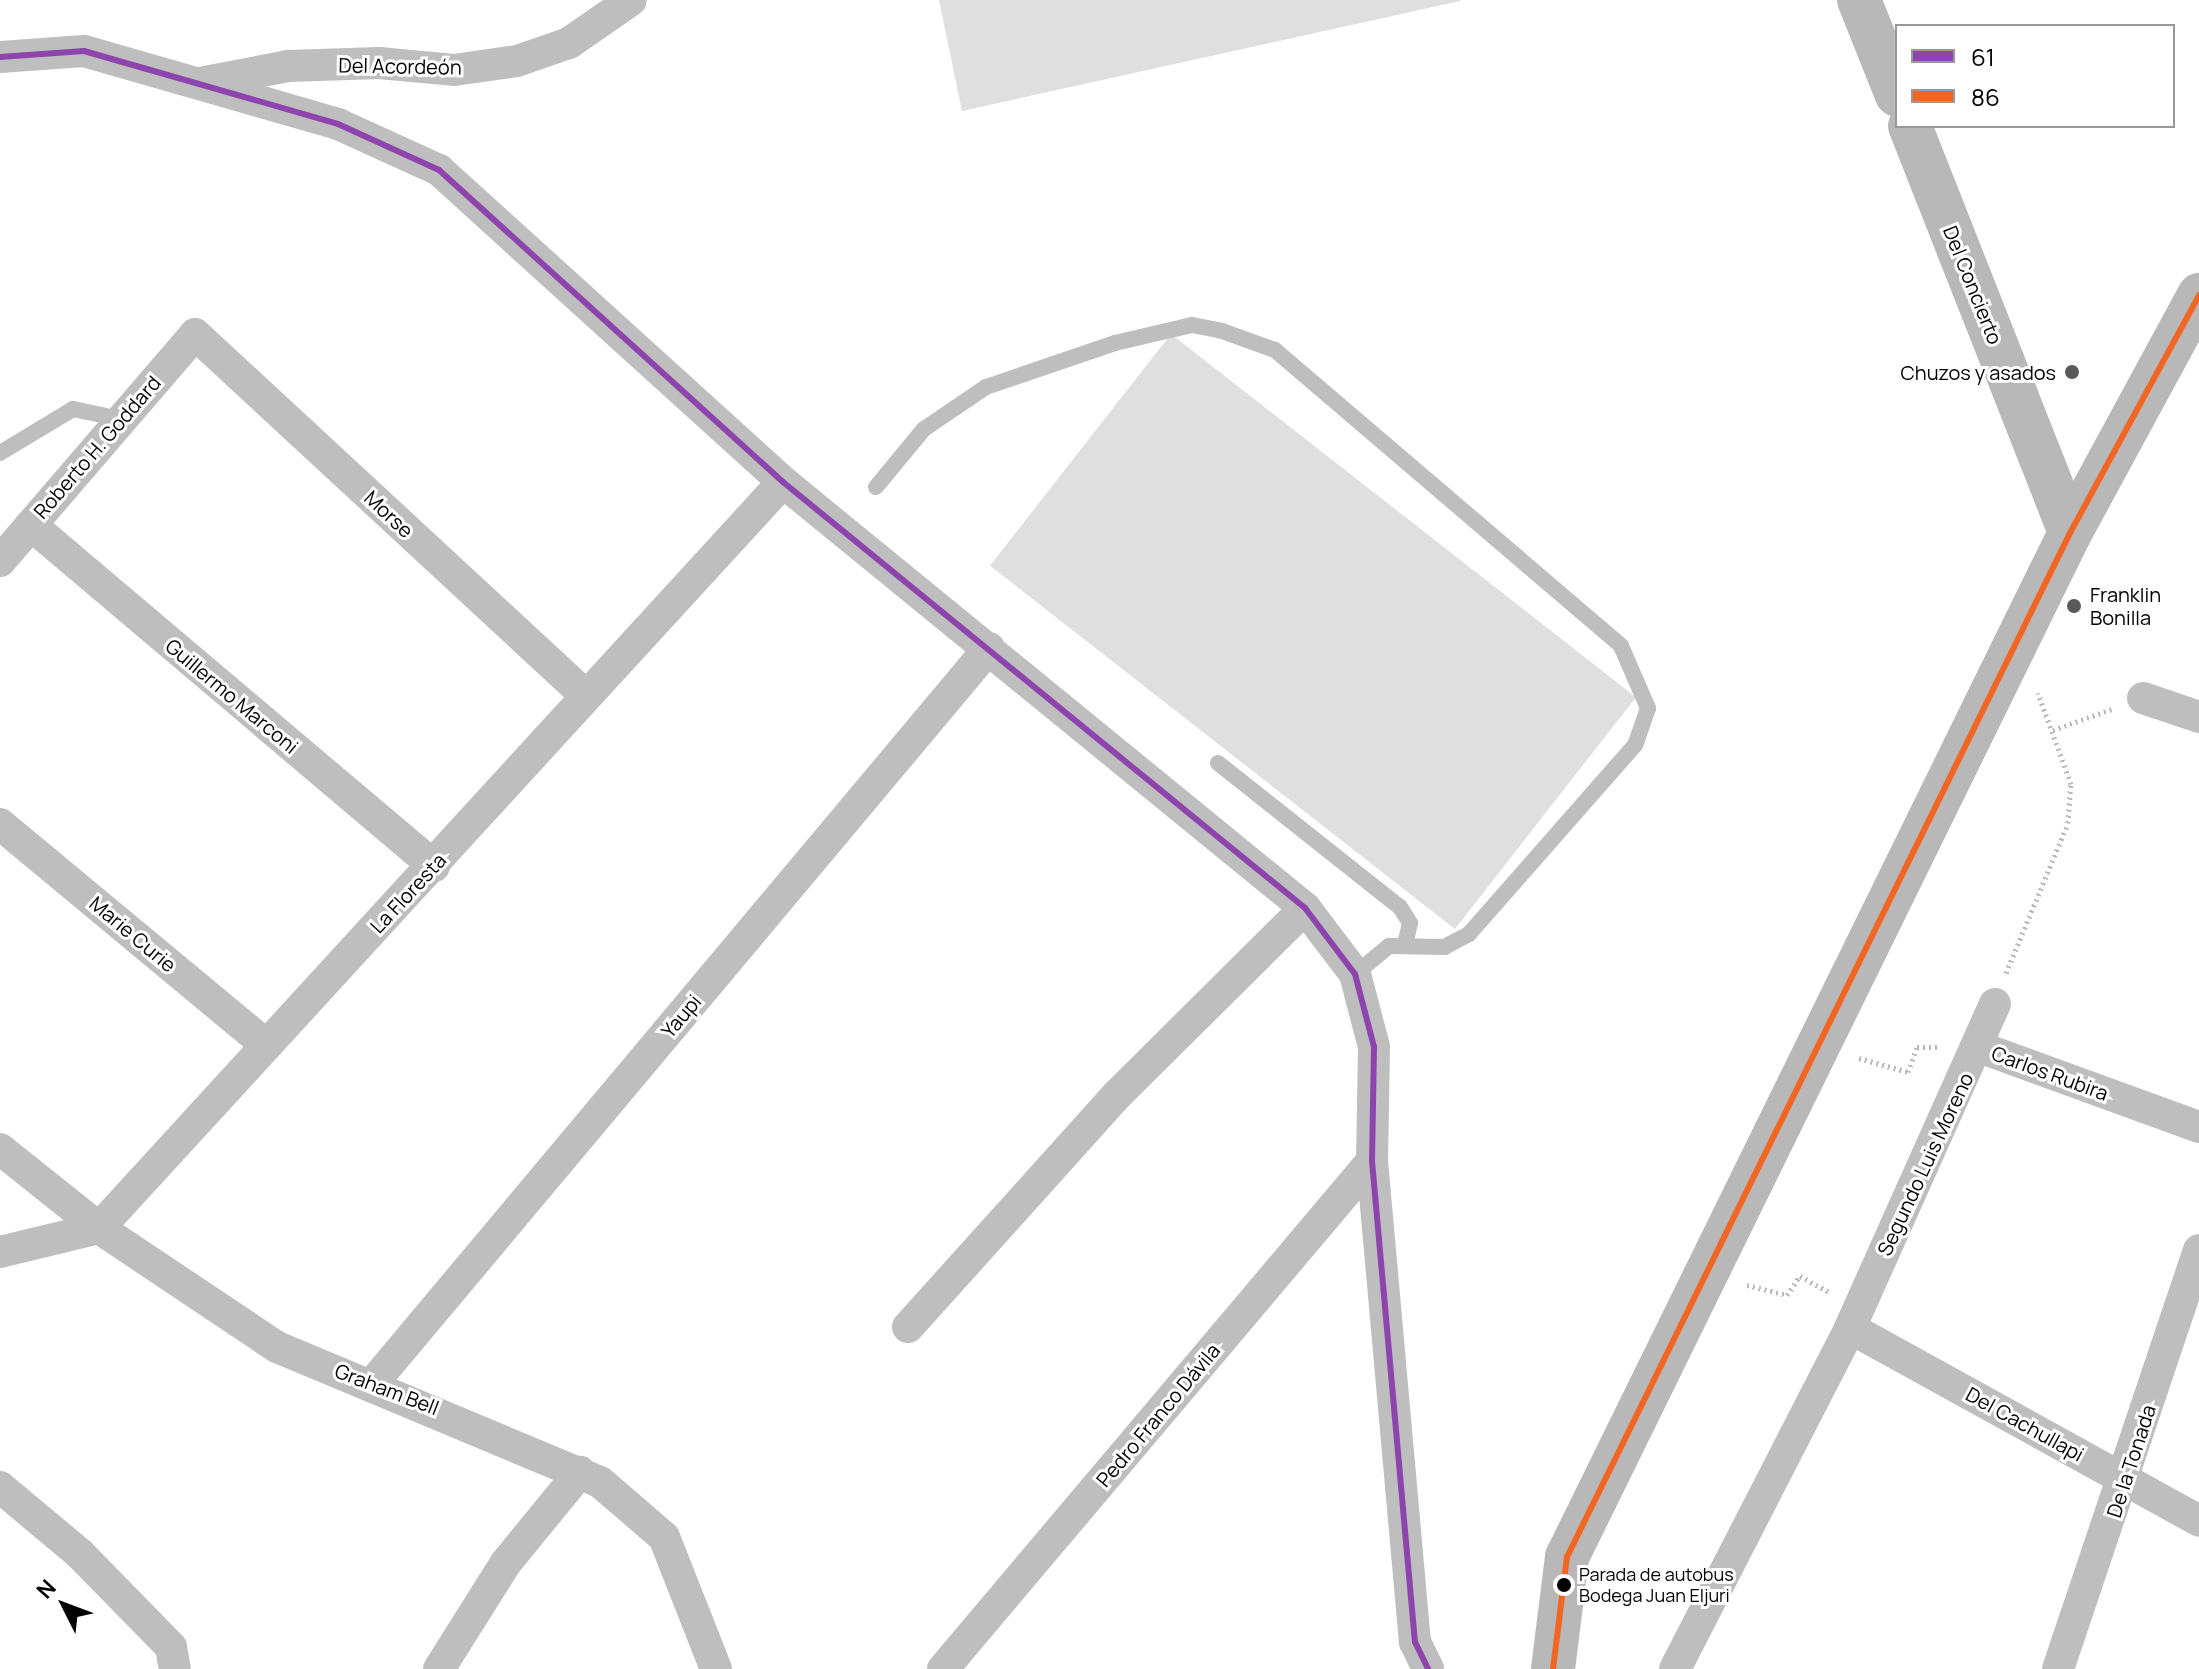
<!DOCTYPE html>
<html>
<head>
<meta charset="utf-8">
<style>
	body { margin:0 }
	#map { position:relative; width:2199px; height:1669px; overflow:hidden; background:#fff; font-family:Manrope,sans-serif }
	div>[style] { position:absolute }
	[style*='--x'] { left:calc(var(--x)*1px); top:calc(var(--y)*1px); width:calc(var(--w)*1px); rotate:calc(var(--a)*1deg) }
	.building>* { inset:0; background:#dfdfdf; transform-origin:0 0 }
	.path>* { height:5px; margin-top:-2.5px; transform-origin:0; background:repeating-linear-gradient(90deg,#b9b9b9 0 2px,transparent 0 6px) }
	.lane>* { height:16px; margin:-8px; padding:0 8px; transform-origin:8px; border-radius:8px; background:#bebebe }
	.street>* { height:32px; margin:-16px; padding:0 16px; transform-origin:16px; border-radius:16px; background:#bebebe }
	.secondary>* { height:44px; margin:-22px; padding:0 22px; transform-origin:22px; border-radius:22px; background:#b8b8b8 }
	.bus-1>* { height:6px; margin:-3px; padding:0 3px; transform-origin:3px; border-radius:3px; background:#8e44ad }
	.bus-2>* { height:6px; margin:-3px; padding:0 3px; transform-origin:3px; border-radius:3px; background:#f26522 }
	.dots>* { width:22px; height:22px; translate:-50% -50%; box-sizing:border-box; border:4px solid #fff; border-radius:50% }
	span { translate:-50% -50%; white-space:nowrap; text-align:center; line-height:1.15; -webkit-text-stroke:6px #fff; paint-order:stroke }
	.bus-label { font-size:18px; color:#000 }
	.left { translate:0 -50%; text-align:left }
	.street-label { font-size:20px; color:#000 }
	.poi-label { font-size:20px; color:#000 }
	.right { translate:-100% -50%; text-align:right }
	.legend { position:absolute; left:1895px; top:24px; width:280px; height:104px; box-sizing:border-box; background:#fff; border:2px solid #999; margin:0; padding:10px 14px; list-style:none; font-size:24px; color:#000 }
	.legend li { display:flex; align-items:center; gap:16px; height:40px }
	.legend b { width:40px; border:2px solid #999 }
	.north { position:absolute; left:24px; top:1565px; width:80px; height:80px; -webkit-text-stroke:6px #fff; paint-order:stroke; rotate:312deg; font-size:22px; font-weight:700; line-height:32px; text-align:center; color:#000 }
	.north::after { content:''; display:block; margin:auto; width:28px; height:36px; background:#000; clip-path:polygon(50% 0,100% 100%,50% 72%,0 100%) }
</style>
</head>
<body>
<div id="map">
	<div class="building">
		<div style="clip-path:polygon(939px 0,1460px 0,1460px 1px,962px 111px)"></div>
		<div style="left:1171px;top:334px;width:590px;height:294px;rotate:38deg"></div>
	</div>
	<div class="path">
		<div style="--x:2053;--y:730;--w:63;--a:-19.6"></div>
		<div style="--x:2006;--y:973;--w:162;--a:-67.5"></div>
		<div style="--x:2068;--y:823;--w:39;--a:-86"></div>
		<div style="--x:2071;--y:784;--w:97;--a:-109.9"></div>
		<div style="--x:1859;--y:1058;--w:51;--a:15.9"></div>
		<div style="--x:1908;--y:1072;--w:27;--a:-70"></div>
		<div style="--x:1917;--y:1047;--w:21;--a:0"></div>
		<div style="--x:1747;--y:1285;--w:41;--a:14"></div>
		<div style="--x:1787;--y:1295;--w:23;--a:-56"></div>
		<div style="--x:1800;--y:1276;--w:33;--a:29"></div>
	</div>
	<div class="lane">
		<div style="--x:0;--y:453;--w:85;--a:-31.1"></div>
		<div style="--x:73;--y:409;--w:49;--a:11.8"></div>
		<div style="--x:876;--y:487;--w:75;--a:-50.4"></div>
		<div style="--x:924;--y:429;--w:75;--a:-34.1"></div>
		<div style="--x:986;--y:387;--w:136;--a:-18.8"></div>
		<div style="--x:1115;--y:343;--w:79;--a:-13.2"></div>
		<div style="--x:1192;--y:325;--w:31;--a:11"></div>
		<div style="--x:1222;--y:331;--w:56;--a:19.7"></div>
		<div style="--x:1275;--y:350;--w:455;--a:40.5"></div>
		<div style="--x:1621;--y:646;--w:68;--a:66.5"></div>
		<div style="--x:1648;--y:708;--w:39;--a:109"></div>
		<div style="--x:1635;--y:745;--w:252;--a:131.3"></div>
		<div style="--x:1469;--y:934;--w:27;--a:152"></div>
		<div style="--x:1445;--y:947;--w:56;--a:-179"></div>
		<div style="--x:1389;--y:946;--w:44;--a:140.5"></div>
		<div style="--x:1218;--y:763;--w:232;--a:38.4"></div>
		<div style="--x:1400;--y:907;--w:19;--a:58"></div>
		<div style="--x:1410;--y:923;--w:18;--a:103"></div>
	</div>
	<div class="street">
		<div style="--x:0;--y:57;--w:84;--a:-4.1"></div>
		<div style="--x:84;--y:51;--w:264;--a:16"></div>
		<div style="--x:338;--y:124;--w:111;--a:24.5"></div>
		<div style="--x:439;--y:170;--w:464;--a:42.2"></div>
		<div style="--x:783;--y:482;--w:674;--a:39.22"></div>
		<div style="--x:1305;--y:908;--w:83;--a:52.9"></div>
		<div style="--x:1355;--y:974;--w:75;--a:75.4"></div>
		<div style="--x:1374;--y:1047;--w:114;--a:91"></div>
		<div style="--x:1372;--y:1161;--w:483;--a:84.9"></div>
		<div style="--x:1415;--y:1642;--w:30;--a:64"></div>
		<div style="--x:205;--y:82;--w:85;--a:-10.9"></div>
		<div style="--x:288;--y:66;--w:91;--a:-1.9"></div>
		<div style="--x:379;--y:63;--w:75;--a:5.3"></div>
		<div style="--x:454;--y:70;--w:64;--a:-8.1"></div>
		<div style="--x:517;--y:61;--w:55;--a:-19.1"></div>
		<div style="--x:569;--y:43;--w:75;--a:-34.7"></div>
		<div style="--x:31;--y:525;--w:528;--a:40.24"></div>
		<div style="--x:0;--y:561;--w:299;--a:-49.3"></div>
		<div style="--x:195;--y:334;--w:530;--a:42.78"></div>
		<div style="--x:2143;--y:698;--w:59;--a:18.7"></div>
		<div style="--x:0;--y:824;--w:346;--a:39.7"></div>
		<div style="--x:1979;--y:1047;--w:234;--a:20"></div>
		<div style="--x:0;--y:1149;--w:127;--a:38.6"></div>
		<div style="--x:99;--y:1228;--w:214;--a:33.8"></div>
		<div style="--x:277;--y:1347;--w:350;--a:22.7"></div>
		<div style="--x:600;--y:1482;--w:84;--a:40.7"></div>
		<div style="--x:664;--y:1537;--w:142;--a:68.5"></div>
		<div style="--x:0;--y:1252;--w:102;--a:-13.6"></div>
		<div style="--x:99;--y:1228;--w:1012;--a:-47.48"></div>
		<div style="--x:908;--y:1327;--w:312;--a:-48"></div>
		<div style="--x:1117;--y:1095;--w:265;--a:-44.8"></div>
		<div style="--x:1850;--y:1328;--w:399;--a:28.9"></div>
		<div style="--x:373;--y:1383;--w:959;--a:-50.03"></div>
		<div style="--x:0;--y:1487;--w:104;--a:39.9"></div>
		<div style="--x:80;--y:1554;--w:130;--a:45.6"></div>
		<div style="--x:171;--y:1647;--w:22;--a:80"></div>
		<div style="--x:439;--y:1669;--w:124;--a:-57.8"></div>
		<div style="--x:505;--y:1564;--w:119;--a:-50.8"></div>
		<div style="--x:943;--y:1669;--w:665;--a:-49.82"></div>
		<div style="--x:1675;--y:1669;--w:383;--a:-62.8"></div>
		<div style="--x:1850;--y:1328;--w:355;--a:-65.9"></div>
		<div style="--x:2058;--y:1669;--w:442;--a:-71.4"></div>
	</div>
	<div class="secondary">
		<div style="--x:1859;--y:0;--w:102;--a:68.2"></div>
		<div style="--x:1910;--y:126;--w:437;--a:68.5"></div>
		<div style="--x:1553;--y:1669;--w:113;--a:-82.9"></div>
		<div style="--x:1567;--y:1557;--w:1141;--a:-63.84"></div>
		<div style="--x:2070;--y:533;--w:271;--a:-61.5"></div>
	</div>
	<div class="bus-1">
		<div style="--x:0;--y:57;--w:84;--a:-4.1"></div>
		<div style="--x:84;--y:51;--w:264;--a:16"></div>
		<div style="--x:338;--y:124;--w:111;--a:24.5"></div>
		<div style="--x:439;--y:170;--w:464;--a:42.2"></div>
		<div style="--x:783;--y:482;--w:674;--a:39.22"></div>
		<div style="--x:1305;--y:908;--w:83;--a:52.9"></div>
		<div style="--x:1355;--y:974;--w:75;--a:75.4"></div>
		<div style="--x:1374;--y:1047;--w:114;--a:91"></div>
		<div style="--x:1372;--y:1161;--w:483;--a:84.9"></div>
		<div style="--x:1415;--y:1642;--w:30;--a:64"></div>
	</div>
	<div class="bus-2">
		<div style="--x:1553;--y:1669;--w:113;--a:-82.9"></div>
		<div style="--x:1567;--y:1557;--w:1141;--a:-63.84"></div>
		<div style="--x:2070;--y:533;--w:271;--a:-61.5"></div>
	</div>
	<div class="dots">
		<div style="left:2072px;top:372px;background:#595959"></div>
		<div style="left:2074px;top:606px;background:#595959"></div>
		<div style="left:1564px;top:1585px;background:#000"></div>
	</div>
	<div class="bus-label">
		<span class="left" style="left:1579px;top:1585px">Parada de autobus<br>Bodega Juan Eljuri</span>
	</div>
	<div class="street-label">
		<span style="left:400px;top:66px;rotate:1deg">Del Acordeón</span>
		<span style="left:1973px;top:285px;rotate:68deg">Del Concierto</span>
		<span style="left:97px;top:447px;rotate:-49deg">Roberto H. Goddard</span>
		<span style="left:389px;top:514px;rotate:43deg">Morse</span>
		<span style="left:232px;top:696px;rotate:40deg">Guillermo Marconi</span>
		<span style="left:408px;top:893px;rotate:-47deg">La Floresta</span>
		<span style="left:133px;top:934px;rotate:40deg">Marie Curie</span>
		<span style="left:681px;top:1016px;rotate:-50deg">Yaupi</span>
		<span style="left:2050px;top:1073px;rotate:20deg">Carlos Rubira</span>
		<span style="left:1925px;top:1164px;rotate:-65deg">Segundo Luis Moreno</span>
		<span style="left:387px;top:1389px;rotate:21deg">Graham Bell</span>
		<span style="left:1158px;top:1415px;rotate:-50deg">Pedro Franco Dávila</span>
		<span style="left:2025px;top:1424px;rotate:29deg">Del Cachullapi</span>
		<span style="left:2131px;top:1461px;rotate:-72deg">De la Tonada</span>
	</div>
	<div class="poi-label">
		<span class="right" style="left:2056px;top:372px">Chuzos y asados</span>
		<span class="left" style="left:2090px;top:606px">Franklin<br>Bonilla</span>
	</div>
	<ul class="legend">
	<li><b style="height:10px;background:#8e44ad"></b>61</li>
	<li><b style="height:10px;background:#f26522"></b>86</li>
	</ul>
	<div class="north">N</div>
</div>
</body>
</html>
